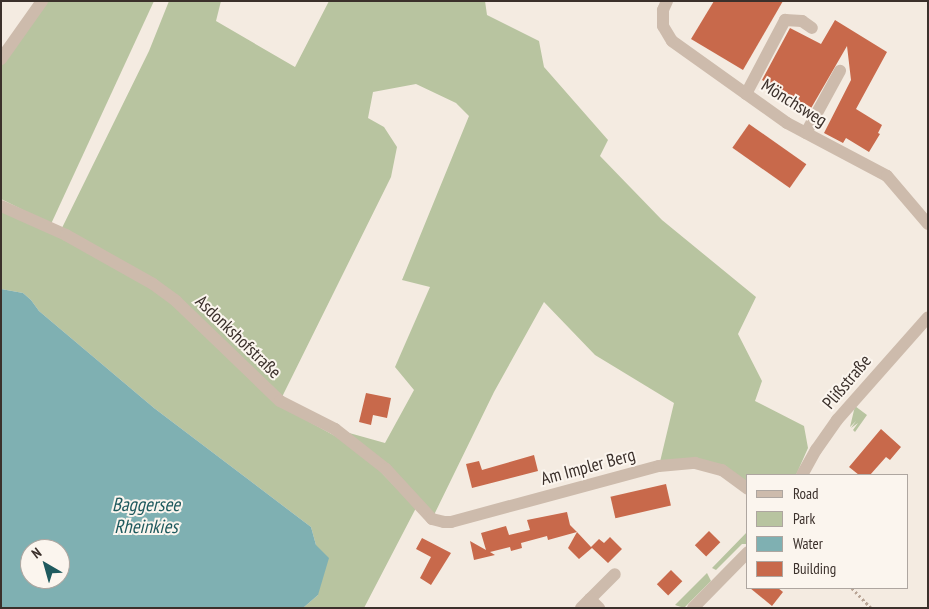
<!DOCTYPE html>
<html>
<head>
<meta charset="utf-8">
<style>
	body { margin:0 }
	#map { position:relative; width:929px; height:609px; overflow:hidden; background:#f4ebe1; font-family:"PT Sans Narrow",sans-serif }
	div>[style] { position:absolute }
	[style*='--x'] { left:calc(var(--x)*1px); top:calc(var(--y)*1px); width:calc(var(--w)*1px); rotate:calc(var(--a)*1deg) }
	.green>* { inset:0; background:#b8c4a0 }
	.water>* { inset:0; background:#7fb0b2 }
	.building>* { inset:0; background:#c8694b; transform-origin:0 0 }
	.path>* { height:2.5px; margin-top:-1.25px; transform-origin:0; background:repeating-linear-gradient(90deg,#b9a596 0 2.5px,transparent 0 5px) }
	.minor>* { height:12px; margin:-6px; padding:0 6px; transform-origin:6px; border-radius:6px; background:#cdbbac }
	span { translate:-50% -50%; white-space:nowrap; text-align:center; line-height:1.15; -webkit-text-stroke:4px #fbf5ee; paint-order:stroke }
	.street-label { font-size:18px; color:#3b302b }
	.water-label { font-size:19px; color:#1f5a5e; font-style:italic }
	.frame { position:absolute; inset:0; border:2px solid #3b302b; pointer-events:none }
	.legend { position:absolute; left:746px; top:474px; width:162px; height:115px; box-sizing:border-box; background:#fbf5ee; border:1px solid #aea6a0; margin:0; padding:6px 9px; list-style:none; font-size:15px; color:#3b302b }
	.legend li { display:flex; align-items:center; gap:10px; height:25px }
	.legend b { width:25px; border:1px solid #aea6a0 }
	.north { position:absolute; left:20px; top:539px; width:50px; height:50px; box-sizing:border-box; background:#fbf5ee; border:1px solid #aea6a0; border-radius:50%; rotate:322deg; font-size:14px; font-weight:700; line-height:20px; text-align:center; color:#3b302b }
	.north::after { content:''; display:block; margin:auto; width:18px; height:22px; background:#1f5a5e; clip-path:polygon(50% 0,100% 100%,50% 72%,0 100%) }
</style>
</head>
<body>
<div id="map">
	<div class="green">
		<div style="clip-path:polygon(45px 1px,154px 1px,51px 224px,1px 199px,1px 60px)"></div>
		<div style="clip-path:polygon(169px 1px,221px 1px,216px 21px,295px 67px,329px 1px,485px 1px,487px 15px,539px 41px,544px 67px,608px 140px,600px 156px,662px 220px,756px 297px,738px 334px,762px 381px,755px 401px,804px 426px,808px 448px,796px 475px,748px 475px,748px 489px,722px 470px,659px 466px,674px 403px,595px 355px,544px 302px,494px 392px,432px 519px,335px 429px,385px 443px,414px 390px,395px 367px,430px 287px,402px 280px,469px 116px,456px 103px,416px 84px,373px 92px,368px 118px,384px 127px,397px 147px,391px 177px,280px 401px,275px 403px,346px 442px,367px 458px,416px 508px,364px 608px,303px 608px,318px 595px,316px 545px,311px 527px,154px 408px,39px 311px,31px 300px,23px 293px,1px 289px,1px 209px,58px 236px,149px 51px)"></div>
		<div style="clip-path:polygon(855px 406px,867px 415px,855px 432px,853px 430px,858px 423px,851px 428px,856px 421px,850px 427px)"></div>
		<div style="clip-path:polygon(748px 531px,748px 544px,742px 544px,716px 570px,712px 568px)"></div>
		<div style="clip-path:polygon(707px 573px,711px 581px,684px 608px,675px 605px)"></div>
	</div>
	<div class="water">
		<div style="clip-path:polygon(evenodd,1px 289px,23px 293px,31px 300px,39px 311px,154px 408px,311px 527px,316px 545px,329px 558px,318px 595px,303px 608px,1px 608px,1px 289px,30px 549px,60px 549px,60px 579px,30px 579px,30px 549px)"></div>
	</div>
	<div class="building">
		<div style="clip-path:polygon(714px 1px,783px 1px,743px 70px,691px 39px)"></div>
		<div style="clip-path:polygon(835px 20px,887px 52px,856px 109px,882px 125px,878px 133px,880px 134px,869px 152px,846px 138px,843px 143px,824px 133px,851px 80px,847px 46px,810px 110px,793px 101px,794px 97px,762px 80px,790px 28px,821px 44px)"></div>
		<div style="left:749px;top:124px;width:70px;height:29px;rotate:35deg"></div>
		<div style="clip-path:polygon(366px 393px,391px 398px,387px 418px,373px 415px,371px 425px,359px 422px)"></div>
		<div style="clip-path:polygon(881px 429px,901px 447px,890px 460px,886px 457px,870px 475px,859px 475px,849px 467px)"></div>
		<div style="clip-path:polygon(534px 455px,538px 471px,472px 488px,466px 464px,479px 461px,482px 470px)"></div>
		<div style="left:666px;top:484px;width:22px;height:57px;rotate:77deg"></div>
		<div style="clip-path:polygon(567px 512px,570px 525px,577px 532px,548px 540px,547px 536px,521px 543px,522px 548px,511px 551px,510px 547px,490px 552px,495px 555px,474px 560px,470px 541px,486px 550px,481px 533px,506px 526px,509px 535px,530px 530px,527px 520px)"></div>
		<div style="left:709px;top:531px;width:16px;height:20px;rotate:45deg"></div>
		<div style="clip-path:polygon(577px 532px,591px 547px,599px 539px,604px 543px,610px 537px,622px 549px,608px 563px,592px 548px,579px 559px,568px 548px)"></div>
		<div style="clip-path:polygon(422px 538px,451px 553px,431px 585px,420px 578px,431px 557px,416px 549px)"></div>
		<div style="left:671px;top:570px;width:16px;height:20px;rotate:45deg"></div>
		<div style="clip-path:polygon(750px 588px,778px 588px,783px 592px,772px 606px)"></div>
	</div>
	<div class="path">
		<div style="--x:852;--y:588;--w:28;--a:46"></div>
	</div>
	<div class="minor">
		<div style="--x:667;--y:1;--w:10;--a:114"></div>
		<div style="--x:663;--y:10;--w:16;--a:90"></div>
		<div style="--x:663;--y:26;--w:17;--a:59"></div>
		<div style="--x:672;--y:41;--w:141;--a:35.5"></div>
		<div style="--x:787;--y:123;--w:113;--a:27.9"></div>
		<div style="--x:887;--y:176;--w:63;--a:49.5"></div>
		<div style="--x:1;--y:59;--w:71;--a:-54.7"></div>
		<div style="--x:746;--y:94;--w:84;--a:-62.2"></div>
		<div style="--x:785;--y:20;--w:17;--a:3"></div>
		<div style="--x:802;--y:21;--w:12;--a:35"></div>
		<div style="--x:806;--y:133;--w:71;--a:-61.3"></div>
		<div style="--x:1;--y:206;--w:71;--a:24"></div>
		<div style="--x:66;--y:235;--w:100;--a:29.4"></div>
		<div style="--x:153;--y:284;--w:29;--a:36"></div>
		<div style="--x:176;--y:301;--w:144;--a:43.9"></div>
		<div style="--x:280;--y:401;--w:62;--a:27"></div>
		<div style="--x:335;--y:429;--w:65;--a:38.1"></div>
		<div style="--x:386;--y:469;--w:68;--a:47.4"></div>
		<div style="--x:432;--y:519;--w:12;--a:14"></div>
		<div style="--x:444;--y:522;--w:7;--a:0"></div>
		<div style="--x:451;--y:522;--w:215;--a:-15.1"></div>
		<div style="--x:659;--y:466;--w:36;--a:-5"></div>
		<div style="--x:695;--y:463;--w:28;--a:15"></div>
		<div style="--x:722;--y:470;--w:32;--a:36"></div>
		<div style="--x:802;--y:475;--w:29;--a:-61"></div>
		<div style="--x:816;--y:450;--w:37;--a:-55"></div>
		<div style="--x:837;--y:420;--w:137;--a:-48.5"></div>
		<div style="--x:590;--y:599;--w:35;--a:-45"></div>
		<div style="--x:581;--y:608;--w:13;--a:-45"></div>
		<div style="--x:590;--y:599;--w:13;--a:45"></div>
		<div style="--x:693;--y:608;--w:78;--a:-45.5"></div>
	</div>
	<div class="street-label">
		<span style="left:794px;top:103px;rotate:32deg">Mönchsweg</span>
		<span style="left:238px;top:337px;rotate:44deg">Asdonkshofstraße</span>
		<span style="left:847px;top:382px;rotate:-50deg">Plißstraße</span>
		<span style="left:588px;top:467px;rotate:-15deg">Am Impler Berg</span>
	</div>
	<div class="water-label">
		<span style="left:146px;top:516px">Baggersee<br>Rheinkies</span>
	</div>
	<div class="frame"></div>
	<ul class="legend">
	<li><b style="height:6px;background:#cdbbac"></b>Road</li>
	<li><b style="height:14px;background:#b8c4a0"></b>Park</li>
	<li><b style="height:14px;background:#7fb0b2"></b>Water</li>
	<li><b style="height:14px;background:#c8694b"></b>Building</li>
	</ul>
	<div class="north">N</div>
</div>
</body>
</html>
